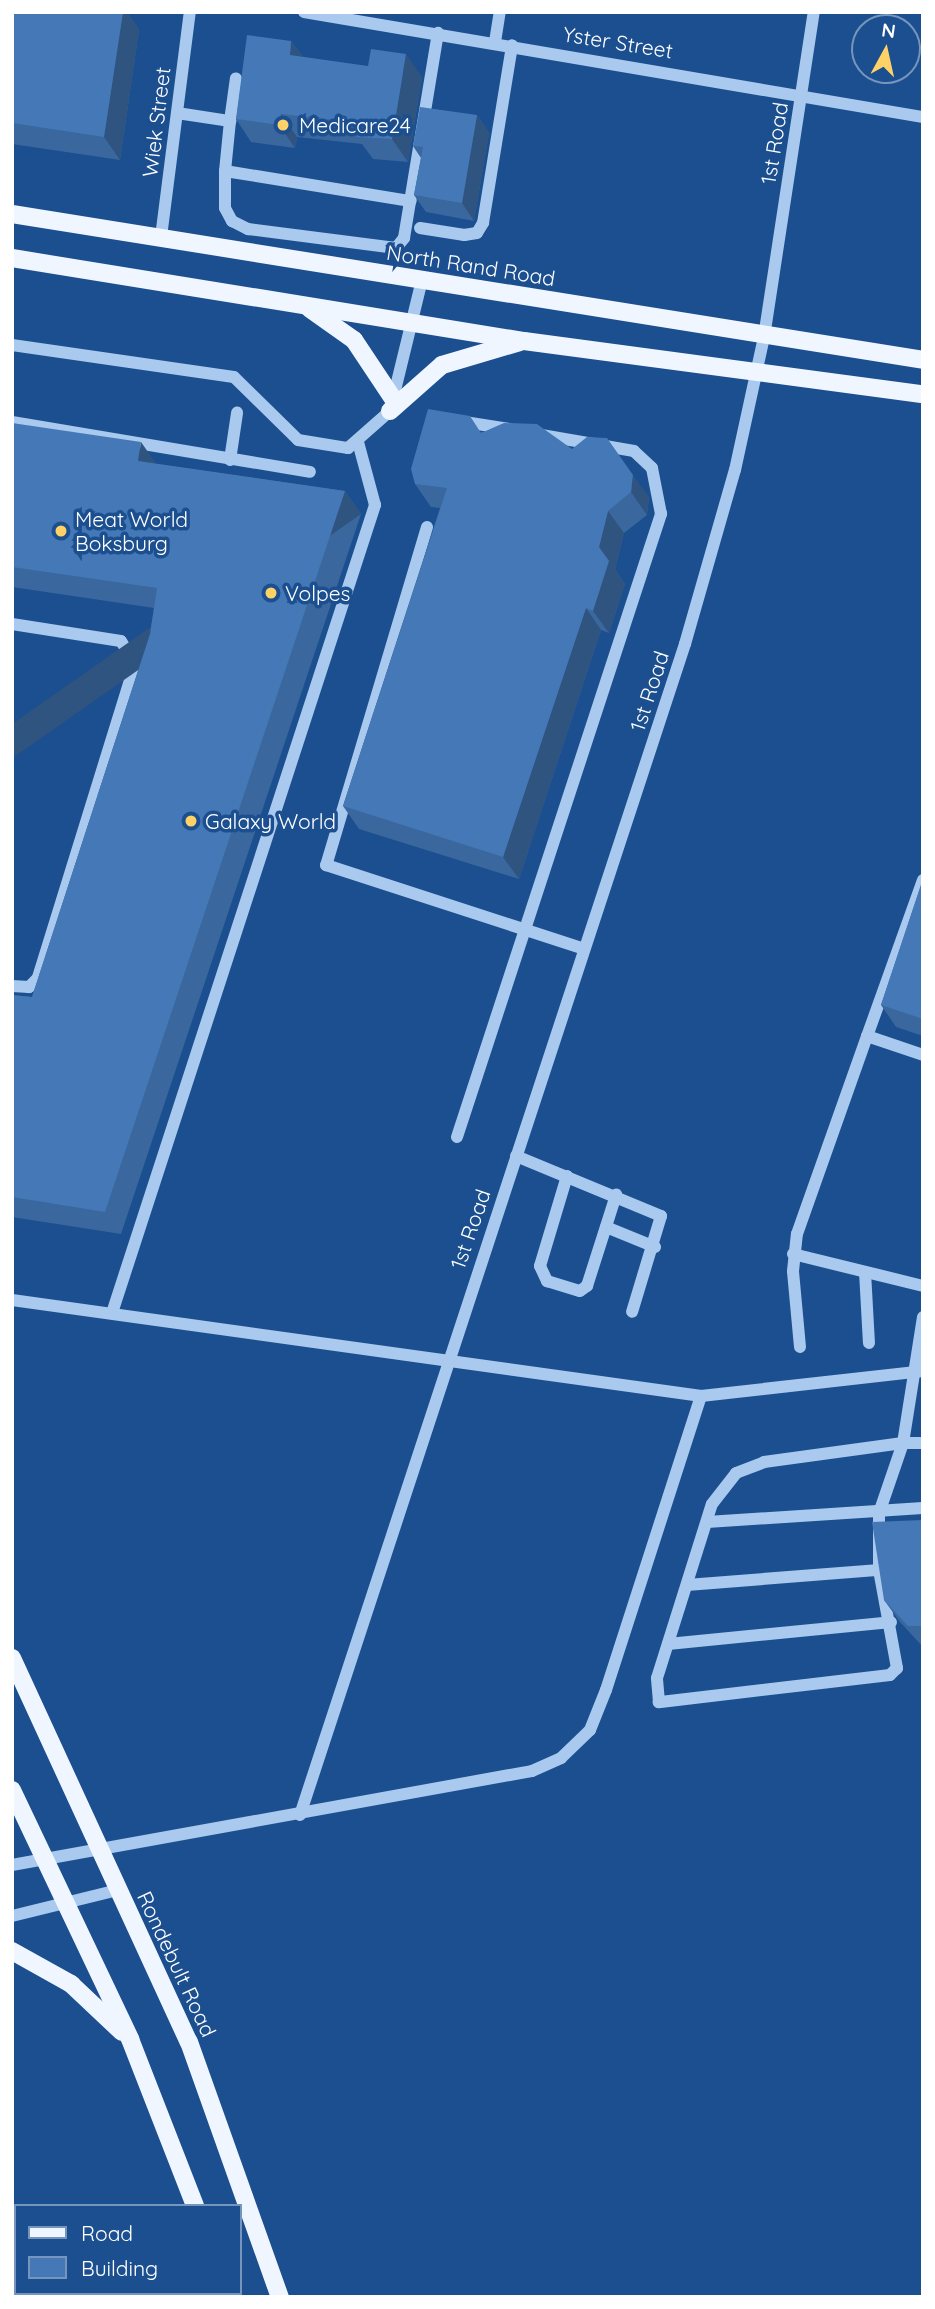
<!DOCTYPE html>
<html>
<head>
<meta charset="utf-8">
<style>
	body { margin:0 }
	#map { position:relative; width:935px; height:2309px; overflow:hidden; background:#1b4f8f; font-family:Quicksand,sans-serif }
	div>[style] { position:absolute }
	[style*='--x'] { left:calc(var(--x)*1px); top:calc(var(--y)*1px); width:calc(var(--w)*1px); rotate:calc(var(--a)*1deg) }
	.minor>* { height:12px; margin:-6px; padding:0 6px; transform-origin:6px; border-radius:6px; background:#a9c9ee }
	.major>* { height:18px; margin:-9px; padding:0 9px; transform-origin:9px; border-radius:9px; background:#f0f6ff }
	.wall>* { inset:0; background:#3a679d }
	.shaded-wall>* { inset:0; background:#305480; transform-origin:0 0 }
	.building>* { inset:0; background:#4478b7 }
	.dots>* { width:19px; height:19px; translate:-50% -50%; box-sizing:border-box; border:4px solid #1b4f8f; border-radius:50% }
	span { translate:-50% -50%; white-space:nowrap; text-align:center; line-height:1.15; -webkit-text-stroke:7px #1b4f8f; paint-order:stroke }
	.street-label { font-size:21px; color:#fff }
	.poi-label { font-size:21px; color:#fff }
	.left { translate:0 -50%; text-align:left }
	.frame { position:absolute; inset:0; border:14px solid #fff; pointer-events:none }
	.legend { position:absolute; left:14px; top:2204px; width:228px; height:91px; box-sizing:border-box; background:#1b4f8f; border:2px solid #7695bc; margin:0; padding:9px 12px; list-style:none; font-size:21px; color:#fff }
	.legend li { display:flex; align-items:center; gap:14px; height:35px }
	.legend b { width:35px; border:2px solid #7695bc }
	.north { position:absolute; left:851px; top:14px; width:70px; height:70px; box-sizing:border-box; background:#1b4f8f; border:2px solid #7695bc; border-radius:50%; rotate:8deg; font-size:19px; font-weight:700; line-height:28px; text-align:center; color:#fff }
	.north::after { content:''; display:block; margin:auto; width:24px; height:32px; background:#ffd166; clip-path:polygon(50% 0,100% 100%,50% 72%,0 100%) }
</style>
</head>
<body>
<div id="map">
	<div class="minor">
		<div style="--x:304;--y:12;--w:628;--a:9.63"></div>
		<div style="--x:495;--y:42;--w:30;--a:-81"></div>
		<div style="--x:177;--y:113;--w:54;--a:8.6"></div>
		<div style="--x:230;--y:121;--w:43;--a:-82.1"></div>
		<div style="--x:230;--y:121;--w:50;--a:95.7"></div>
		<div style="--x:225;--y:171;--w:188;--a:9.2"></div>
		<div style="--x:225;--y:171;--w:37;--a:90"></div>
		<div style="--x:225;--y:208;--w:15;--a:62"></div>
		<div style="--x:232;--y:221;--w:18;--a:27"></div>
		<div style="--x:248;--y:229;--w:149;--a:7.3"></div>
		<div style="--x:396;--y:248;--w:13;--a:-51"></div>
		<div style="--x:404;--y:238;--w:208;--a:-80.6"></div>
		<div style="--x:420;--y:228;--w:45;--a:9"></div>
		<div style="--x:464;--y:235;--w:13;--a:-9"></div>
		<div style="--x:477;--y:233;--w:12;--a:-59"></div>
		<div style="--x:483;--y:223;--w:180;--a:-80.7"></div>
		<div style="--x:161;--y:237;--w:227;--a:-82.7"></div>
		<div style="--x:12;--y:345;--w:224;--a:8.2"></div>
		<div style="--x:234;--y:377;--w:90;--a:44.5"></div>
		<div style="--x:298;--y:440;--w:51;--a:9.1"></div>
		<div style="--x:348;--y:448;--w:56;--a:-41.4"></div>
		<div style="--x:390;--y:411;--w:135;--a:-76.3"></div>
		<div style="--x:458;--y:421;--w:52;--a:8.9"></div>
		<div style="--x:12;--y:422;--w:302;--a:9.5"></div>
		<div style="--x:230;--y:460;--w:48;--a:-81.5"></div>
		<div style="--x:427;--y:527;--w:353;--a:106.6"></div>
		<div style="--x:326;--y:865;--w:271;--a:18"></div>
		<div style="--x:12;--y:624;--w:110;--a:8.9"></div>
		<div style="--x:121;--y:641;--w:27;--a:59"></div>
		<div style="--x:135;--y:664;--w:329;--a:107.2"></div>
		<div style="--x:38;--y:978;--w:13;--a:135"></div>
		<div style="--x:29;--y:987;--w:17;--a:-177"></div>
		<div style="--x:923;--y:880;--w:166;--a:109.7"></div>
		<div style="--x:867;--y:1036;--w:59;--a:18.7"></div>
		<div style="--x:457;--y:1137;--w:656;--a:-71.87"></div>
		<div style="--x:661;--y:514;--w:47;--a:-101.1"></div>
		<div style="--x:652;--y:468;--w:25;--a:-137"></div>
		<div style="--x:634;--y:451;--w:94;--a:-170.2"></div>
		<div style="--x:516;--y:1156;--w:157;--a:22.5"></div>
		<div style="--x:661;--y:1216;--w:100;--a:106.8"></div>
		<div style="--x:567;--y:1176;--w:94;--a:106.7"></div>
		<div style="--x:540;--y:1266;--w:17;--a:65"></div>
		<div style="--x:547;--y:1281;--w:34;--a:17"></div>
		<div style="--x:580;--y:1291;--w:9;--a:-36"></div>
		<div style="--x:587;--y:1286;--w:96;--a:-72.3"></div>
		<div style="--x:606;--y:1227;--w:53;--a:22.2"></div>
		<div style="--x:793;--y:1254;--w:134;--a:13.8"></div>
		<div style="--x:865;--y:1272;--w:71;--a:86.8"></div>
		<div style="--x:12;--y:1300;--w:696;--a:7.93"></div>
		<div style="--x:701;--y:1396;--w:223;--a:-6.4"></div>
		<div style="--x:112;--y:1313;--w:850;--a:-71.97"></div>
		<div style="--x:375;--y:505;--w:65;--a:-105.1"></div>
		<div style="--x:923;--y:1317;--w:128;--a:99"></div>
		<div style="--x:903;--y:1443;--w:20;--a:0"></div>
		<div style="--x:800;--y:1347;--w:76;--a:-95.3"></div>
		<div style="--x:793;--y:1271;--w:37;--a:-84"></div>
		<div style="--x:797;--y:1234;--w:210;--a:-70.5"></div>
		<div style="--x:903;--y:1443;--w:74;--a:108.9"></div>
		<div style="--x:879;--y:1513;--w:57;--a:90"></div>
		<div style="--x:879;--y:1570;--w:100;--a:79.6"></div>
		<div style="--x:897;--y:1668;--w:10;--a:135"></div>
		<div style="--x:890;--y:1675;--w:233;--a:173.3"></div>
		<div style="--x:659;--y:1702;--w:24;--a:-95"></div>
		<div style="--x:657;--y:1678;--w:182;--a:-72.5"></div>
		<div style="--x:712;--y:1504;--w:39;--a:-52"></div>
		<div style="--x:736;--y:1473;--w:30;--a:-21"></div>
		<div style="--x:764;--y:1462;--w:140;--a:-7.8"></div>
		<div style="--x:707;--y:1522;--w:216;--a:-3.7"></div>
		<div style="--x:687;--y:1585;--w:193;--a:-4.5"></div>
		<div style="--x:668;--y:1644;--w:224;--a:-5.6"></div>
		<div style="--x:300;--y:1815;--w:1233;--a:-71.8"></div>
		<div style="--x:685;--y:644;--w:181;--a:-74"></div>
		<div style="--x:735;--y:470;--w:136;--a:-77.7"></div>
		<div style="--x:764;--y:337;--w:329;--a:-81.3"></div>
		<div style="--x:12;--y:1865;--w:528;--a:-10.25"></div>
		<div style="--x:532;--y:1771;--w:32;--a:-24"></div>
		<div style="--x:561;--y:1758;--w:40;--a:-44"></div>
		<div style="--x:590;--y:1730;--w:43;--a:-68.2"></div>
		<div style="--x:606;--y:1690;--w:309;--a:-72.1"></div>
		<div style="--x:12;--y:1916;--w:109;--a:-13.8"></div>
		<div style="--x:12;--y:2268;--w:4;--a:14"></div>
	</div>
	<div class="major">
		<div style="--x:12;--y:214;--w:923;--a:9.1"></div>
		<div style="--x:12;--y:258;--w:519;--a:9.21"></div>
		<div style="--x:524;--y:341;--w:403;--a:7.6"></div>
		<div style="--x:310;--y:309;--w:54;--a:35.2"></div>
		<div style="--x:354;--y:340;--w:72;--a:56.3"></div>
		<div style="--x:390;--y:411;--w:69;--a:-41.5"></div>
		<div style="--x:442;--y:365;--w:81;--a:-16.4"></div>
		<div style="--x:12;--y:1658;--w:423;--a:65.3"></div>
		<div style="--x:189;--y:2042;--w:271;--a:70.4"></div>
		<div style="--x:12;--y:1790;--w:276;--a:64.6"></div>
		<div style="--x:130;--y:2039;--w:179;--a:68.7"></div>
		<div style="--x:12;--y:1951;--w:68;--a:29.2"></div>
		<div style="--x:71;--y:1984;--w:70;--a:43.3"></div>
		<div style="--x:228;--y:2293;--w:4;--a:76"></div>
	</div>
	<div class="wall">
		<div style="clip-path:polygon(12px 12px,127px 12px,139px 30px,120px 160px,12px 144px)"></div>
		<div style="clip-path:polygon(291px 41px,303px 57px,422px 77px,408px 162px,373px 159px,362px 144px,297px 137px,295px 148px,251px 142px,236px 119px)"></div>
		<div style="clip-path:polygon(477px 115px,489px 133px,474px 221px,426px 212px,414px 195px,421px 158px,413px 146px)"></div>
		<div style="clip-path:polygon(12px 423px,156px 464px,345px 491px,361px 514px,121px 1234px,12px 1217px,12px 995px,32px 997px,150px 634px,154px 608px,12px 587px)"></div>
		<div style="clip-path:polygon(481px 432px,572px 449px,649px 497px,647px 515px,624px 533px,615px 569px,625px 584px,609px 633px,601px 630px,519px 879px,359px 829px,343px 806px,440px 508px,431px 507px,415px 484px)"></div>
		<div style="clip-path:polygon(923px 879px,923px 1036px,896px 1027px,881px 1005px)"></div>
		<div style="clip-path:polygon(923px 1520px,923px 1647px,900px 1622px,884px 1600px)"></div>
	</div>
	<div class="shaded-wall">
		<div style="clip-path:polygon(123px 12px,127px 12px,139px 30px,120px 160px,104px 137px)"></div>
		<div style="clip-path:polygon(291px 41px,307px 63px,290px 55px)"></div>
		<div style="clip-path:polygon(406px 54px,422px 77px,408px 162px,392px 139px)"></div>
		<div style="clip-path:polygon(281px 114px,297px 137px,295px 148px,279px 125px)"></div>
		<div style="clip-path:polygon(477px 115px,489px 133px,474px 221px,462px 203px)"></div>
		<div style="clip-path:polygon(141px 442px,157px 465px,138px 461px)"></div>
		<div style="clip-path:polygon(633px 475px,649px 497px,647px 515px,631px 492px)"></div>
		<div style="left:345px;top:491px;width:28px;height:760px;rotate:55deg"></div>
		<div style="clip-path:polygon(608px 511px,624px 533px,615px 569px,625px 584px,609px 633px,593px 611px,599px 547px)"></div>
		<div style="clip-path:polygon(586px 608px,601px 630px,519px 879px,503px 857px)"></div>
	</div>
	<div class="building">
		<div style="clip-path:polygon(12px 12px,123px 12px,104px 137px,12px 123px)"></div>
		<div style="clip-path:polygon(247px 35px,291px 41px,290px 55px,368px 66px,371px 49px,406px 54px,392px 139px,357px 137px,359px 123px,281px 114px,279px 125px,236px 119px)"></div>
		<div style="clip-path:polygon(420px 107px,477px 115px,462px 203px,414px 195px,423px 147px,413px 146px)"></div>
		<div style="clip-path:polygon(428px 409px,470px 416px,481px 433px,504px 423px,537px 424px,572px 449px,587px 437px,607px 438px,633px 475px,631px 492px,608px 511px,599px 547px,609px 561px,593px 611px,586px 608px,503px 857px,343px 806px,447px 488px,415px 484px,411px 469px)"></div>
		<div style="clip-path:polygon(12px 423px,141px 442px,138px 461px,345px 491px,105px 1212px,12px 1197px,12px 995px,32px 997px,150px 634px,157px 588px,12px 567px)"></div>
		<div style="clip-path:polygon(923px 879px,923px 1019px,881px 1005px)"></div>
		<div style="clip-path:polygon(923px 1520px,923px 1626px,908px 1626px,884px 1600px,872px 1522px)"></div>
	</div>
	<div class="dots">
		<div style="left:283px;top:125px;background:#ffd166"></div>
		<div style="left:61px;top:531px;background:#ffd166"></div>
		<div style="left:271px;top:593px;background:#ffd166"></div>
		<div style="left:191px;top:821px;background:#ffd166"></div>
	</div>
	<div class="street-label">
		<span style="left:618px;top:42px;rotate:9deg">Yster Street</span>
		<span style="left:156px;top:122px;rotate:-83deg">Wiek Street</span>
		<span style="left:774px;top:143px;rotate:-81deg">1st Road</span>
		<span style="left:471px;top:265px;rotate:9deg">North Rand Road</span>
		<span style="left:649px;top:691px;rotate:-72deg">1st Road</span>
		<span style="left:470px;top:1229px;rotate:-71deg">1st Road</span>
		<span style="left:177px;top:1964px;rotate:65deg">Rondebult Road</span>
	</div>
	<div class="poi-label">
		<span class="left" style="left:299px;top:125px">Medicare24</span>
		<span class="left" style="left:75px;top:531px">Meat World<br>Boksburg</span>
		<span class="left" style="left:285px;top:593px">Volpes</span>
		<span class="left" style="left:205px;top:821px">Galaxy World</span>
	</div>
	<div class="frame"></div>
	<ul class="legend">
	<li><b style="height:9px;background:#f0f6ff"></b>Road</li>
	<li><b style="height:19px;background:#4478b7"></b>Building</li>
	</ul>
	<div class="north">N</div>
</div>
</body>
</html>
